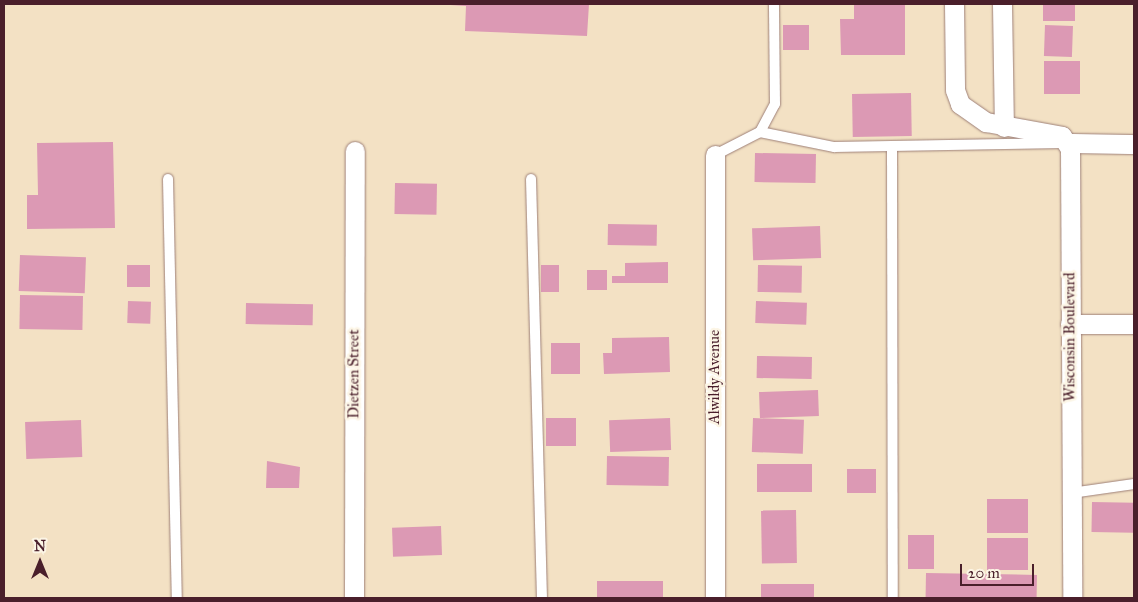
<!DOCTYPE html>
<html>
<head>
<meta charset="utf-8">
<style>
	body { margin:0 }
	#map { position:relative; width:1138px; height:602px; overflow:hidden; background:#f3e1c4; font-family:"IM FELL Great Primer",serif }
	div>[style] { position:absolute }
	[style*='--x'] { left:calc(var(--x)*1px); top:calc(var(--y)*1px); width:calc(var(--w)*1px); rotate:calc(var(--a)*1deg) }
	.building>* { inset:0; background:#dc99b4; transform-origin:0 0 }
	.roads { filter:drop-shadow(0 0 1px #9e8078) drop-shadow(0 0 1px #9e8078) }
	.lane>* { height:10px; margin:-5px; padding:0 5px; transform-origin:5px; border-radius:5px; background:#fff }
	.street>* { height:19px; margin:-9.5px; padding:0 9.5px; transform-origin:9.5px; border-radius:9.5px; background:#fff }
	span { translate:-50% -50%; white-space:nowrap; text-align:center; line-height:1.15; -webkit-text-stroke:5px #fcf5e5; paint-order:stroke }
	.street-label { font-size:15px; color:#4a1f2b }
	.frame { position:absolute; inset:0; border:5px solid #4a1f2b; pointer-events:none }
	.north { position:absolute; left:15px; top:537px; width:50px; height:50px; -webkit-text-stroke:4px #fcf5e5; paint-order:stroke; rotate:0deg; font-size:14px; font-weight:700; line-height:20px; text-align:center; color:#4a1f2b }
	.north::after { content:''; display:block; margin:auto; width:18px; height:22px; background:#4a1f2b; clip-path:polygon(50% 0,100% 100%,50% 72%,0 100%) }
	.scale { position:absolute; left:960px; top:564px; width:74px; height:22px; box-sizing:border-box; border:2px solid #4a1f2b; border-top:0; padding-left:6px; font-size:15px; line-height:18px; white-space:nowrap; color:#4a1f2b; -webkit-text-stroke:4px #fcf5e5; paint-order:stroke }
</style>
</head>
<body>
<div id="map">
	<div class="building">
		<div style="clip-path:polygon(435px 4px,589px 4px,587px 36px,465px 31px,466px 6px)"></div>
		<div style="clip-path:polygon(854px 4px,905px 4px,905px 55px,841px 55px,840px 19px,854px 19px)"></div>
		<div style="left:1043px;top:4px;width:32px;height:17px"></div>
		<div style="left:783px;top:25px;width:26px;height:25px"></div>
		<div style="left:1045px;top:25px;width:28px;height:31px;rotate:2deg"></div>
		<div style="left:1080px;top:61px;width:33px;height:36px;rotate:90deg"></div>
		<div style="left:911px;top:93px;width:43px;height:59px;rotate:89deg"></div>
		<div style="clip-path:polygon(113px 142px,115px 228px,27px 229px,27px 195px,38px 195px,37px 143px)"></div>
		<div style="left:755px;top:153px;width:61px;height:29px;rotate:1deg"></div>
		<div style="left:395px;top:183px;width:42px;height:31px;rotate:1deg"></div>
		<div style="left:608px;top:224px;width:49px;height:21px;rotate:1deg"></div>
		<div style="left:820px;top:226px;width:32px;height:68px;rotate:88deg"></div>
		<div style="left:20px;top:255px;width:66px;height:36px;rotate:2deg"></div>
		<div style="clip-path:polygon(668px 262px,668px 283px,612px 283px,612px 276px,625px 276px,625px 263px)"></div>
		<div style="left:127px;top:265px;width:23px;height:22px"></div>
		<div style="left:541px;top:265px;width:18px;height:27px"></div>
		<div style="left:758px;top:265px;width:44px;height:27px;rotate:1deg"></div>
		<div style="left:587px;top:270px;width:20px;height:20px"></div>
		<div style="left:20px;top:295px;width:63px;height:34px;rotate:1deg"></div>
		<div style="left:128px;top:301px;width:23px;height:22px;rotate:2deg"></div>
		<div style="left:756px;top:301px;width:51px;height:22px;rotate:2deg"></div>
		<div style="left:246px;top:303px;width:67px;height:21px;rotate:1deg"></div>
		<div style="clip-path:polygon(669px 337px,670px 372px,604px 374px,603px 353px,612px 353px,612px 338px)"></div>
		<div style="left:580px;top:343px;width:31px;height:29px;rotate:90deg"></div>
		<div style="left:757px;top:356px;width:55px;height:22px;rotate:1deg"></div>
		<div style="left:818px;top:390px;width:26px;height:59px;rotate:88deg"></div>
		<div style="left:546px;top:418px;width:30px;height:28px"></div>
		<div style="left:670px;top:418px;width:32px;height:61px;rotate:88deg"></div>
		<div style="left:753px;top:418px;width:51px;height:34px;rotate:2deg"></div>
		<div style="left:81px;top:420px;width:37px;height:56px;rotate:88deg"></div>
		<div style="left:607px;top:456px;width:62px;height:29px;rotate:1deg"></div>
		<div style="clip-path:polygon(267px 461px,300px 467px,299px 488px,266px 488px)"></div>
		<div style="left:757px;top:464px;width:55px;height:28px"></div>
		<div style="left:847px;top:469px;width:29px;height:24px"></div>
		<div style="left:1028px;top:499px;width:34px;height:41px;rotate:90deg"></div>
		<div style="left:1092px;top:502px;width:42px;height:30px;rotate:1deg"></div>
		<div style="left:796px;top:510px;width:53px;height:35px;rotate:89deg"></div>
		<div style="left:441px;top:526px;width:29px;height:49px;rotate:88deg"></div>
		<div style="left:908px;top:535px;width:26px;height:34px"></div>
		<div style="left:1028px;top:538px;width:32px;height:41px;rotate:90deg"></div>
		<div style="left:926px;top:573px;width:111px;height:25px;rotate:1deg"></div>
		<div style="left:597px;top:581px;width:66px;height:17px"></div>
		<div style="left:761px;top:584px;width:53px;height:14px"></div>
	</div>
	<div class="roads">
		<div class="lane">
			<div style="--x:760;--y:132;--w:76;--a:11.5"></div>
			<div style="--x:834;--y:147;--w:229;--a:-1"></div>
			<div style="--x:892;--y:146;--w:452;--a:89.9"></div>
			<div style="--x:715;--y:155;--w:51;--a:-27.1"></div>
			<div style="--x:760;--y:132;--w:32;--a:-62"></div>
			<div style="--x:775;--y:104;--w:100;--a:-90.6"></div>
			<div style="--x:168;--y:179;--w:419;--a:88.8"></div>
			<div style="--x:531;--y:179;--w:419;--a:88.5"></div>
			<div style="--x:1071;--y:493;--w:64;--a:-8.1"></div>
		</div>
		<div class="street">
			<div style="--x:954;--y:4;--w:86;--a:89.3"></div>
			<div style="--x:955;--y:90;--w:15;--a:70"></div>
			<div style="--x:960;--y:104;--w:32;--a:35"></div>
			<div style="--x:986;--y:122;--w:77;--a:10.4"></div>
			<div style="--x:1062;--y:136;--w:15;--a:58"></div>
			<div style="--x:1070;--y:149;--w:449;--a:89.7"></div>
			<div style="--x:1002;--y:4;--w:123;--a:89.1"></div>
			<div style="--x:1068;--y:143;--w:66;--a:0.9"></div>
			<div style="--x:715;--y:155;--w:443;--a:90"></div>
			<div style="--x:1070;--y:324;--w:64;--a:0"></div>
			<div style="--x:354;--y:598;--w:447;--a:-89.9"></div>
		</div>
	</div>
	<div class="street-label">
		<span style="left:1070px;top:337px;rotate:-90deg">Wisconsin Boulevard</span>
		<span style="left:354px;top:374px;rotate:-90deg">Dietzen Street</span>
		<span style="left:715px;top:377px;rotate:-90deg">Alwildy Avenue</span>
	</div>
	<div class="frame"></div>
	<div class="north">N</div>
	<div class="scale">20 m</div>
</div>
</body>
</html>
